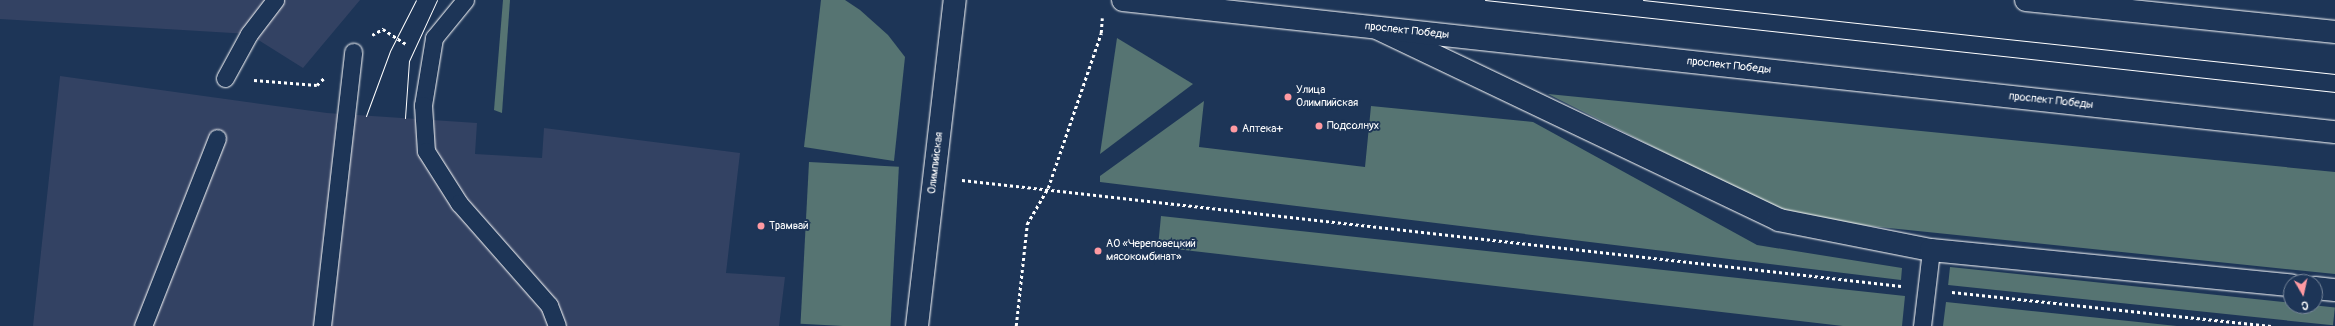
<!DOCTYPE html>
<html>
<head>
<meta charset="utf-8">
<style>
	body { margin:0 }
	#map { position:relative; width:2335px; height:326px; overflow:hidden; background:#1d3557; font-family:Pangolin,sans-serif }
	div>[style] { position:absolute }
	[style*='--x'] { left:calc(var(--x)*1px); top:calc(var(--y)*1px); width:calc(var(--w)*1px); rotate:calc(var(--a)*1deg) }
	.built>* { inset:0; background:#334263 }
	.green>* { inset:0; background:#567472; transform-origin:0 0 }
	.path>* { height:2.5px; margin-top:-1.25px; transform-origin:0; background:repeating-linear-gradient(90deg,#fff 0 3px,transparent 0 6px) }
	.roads { filter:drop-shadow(0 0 1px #fff) drop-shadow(0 0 1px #fff) }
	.lane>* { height:17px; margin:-8.5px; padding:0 8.5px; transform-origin:8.5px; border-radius:8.5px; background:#1d3557 }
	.street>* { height:22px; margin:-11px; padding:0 11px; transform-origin:11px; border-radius:11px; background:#1d3557 }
	.secondary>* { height:22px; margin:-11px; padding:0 11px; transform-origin:11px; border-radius:11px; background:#1d3557 }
	.tram>* { height:1px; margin:-0.5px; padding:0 0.5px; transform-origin:0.5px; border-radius:0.5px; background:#fff }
	.dots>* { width:11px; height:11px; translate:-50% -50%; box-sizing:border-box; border:2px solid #1d3557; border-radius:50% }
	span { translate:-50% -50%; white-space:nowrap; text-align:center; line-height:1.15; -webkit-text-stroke:4px #1d3557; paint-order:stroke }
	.street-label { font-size:11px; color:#fff }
	.poi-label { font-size:11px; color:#fff }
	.left { translate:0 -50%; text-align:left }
	.north { position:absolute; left:2283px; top:274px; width:40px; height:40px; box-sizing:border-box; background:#1d3557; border:1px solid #77869a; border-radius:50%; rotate:171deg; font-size:11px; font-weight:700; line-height:16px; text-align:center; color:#fff }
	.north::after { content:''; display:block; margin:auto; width:14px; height:18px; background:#ff9aa2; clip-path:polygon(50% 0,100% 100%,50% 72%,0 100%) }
</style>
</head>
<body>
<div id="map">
	<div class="built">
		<div style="clip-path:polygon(0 0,360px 0,303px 68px,249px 34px,0 19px)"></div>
		<div style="clip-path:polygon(60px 76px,327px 113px,477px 123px,475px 154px,542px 158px,544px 128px,740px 153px,726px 273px,785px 277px,779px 326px,33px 326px)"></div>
	</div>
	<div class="green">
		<div style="clip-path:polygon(503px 0,510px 0,502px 113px,494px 110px)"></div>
		<div style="clip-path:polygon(821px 0,845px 0,860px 10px,888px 35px,905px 57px,894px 161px,804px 147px)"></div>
		<div style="clip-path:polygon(1117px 38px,1193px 84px,1100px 154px)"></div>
		<div style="clip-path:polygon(1548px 94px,2335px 172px,2335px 274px,1821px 221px,1773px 207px)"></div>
		<div style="clip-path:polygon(1204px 101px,1199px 147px,1365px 167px,1371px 106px,1533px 122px,1757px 245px,1902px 268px,1901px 280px,1100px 182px,1100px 176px)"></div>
		<div style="left:809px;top:162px;width:90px;height:162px;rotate:3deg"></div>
		<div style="clip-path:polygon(1161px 216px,1905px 296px,1902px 326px,1843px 326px,1158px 247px)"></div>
		<div style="left:1950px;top:267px;width:387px;height:18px;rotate:6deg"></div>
		<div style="clip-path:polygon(1946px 302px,2177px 326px,1943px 326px)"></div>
	</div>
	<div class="path">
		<div style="--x:372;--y:35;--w:13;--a:-29"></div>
		<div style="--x:383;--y:29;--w:27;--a:33"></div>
		<div style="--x:254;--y:80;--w:63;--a:4.5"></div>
		<div style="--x:317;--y:85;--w:10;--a:-45"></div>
		<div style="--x:962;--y:180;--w:945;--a:6.44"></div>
		<div style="--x:1952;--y:292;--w:321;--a:6.1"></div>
		<div style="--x:1016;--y:326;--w:103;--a:-83.8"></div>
		<div style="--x:1027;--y:224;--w:42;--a:-59.7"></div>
		<div style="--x:1048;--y:188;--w:164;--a:-71.1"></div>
		<div style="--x:1101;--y:33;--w:15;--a:-86"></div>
	</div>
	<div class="roads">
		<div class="lane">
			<div style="--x:465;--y:0;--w:49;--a:129.2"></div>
			<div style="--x:434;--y:38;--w:68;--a:99.3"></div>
			<div style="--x:423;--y:105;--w:46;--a:86.3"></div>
			<div style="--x:426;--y:151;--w:62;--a:57.6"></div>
			<div style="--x:459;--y:203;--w:136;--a:48.6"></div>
			<div style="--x:549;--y:305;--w:22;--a:69"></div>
			<div style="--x:225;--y:78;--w:50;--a:-61.4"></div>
			<div style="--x:249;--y:34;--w:43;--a:-52.6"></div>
			<div style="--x:143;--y:326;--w:202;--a:-68.5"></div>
			<div style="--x:322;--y:326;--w:276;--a:-83.5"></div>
			<div style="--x:1922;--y:326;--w:77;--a:-83.2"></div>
		</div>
		<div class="street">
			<div style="--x:1379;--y:29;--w:443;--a:25.5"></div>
			<div style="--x:1779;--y:220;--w:155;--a:11.2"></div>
			<div style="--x:1931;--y:250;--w:362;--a:5.6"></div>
			<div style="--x:2315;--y:288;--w:20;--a:6"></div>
		</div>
		<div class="secondary">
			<div style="--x:1123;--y:0;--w:1219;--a:6.22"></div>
			<div style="--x:2026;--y:0;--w:311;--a:5.9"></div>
			<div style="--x:917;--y:326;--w:328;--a:-83.4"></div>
		</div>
	</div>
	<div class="tram">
		<div style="--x:1485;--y:0;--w:855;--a:6.18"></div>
		<div style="--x:1643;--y:0;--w:696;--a:6.1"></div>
		<div style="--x:366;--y:116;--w:69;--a:-69.7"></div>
		<div style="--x:390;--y:51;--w:57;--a:-63"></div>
		<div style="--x:405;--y:118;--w:57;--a:-86"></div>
		<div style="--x:409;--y:61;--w:67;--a:-65.3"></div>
	</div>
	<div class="dots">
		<div style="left:1288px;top:97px;background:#ff9aa2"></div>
		<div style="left:1319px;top:126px;background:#ff9aa2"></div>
		<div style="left:1234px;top:129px;background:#ff9aa2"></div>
		<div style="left:761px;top:226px;background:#ff9aa2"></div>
		<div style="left:1098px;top:251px;background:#ff9aa2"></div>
	</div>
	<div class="street-label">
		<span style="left:1407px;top:31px;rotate:6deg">проспект Победы</span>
		<span style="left:1729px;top:66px;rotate:6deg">проспект Победы</span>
		<span style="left:2051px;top:101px;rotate:6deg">проспект Победы</span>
		<span style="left:936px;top:163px;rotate:-83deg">Олимпийская</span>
	</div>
	<div class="poi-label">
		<span class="left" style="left:1296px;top:97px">Улица<br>Олимпийская</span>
		<span class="left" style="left:1327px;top:126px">Подсолнух</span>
		<span class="left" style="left:1242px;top:129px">Аптека+</span>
		<span class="left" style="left:769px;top:226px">Трамвай</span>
		<span class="left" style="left:1106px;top:251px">АО «Череповецкий<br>мясокомбинат»</span>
	</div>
	<div class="north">С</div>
</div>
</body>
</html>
